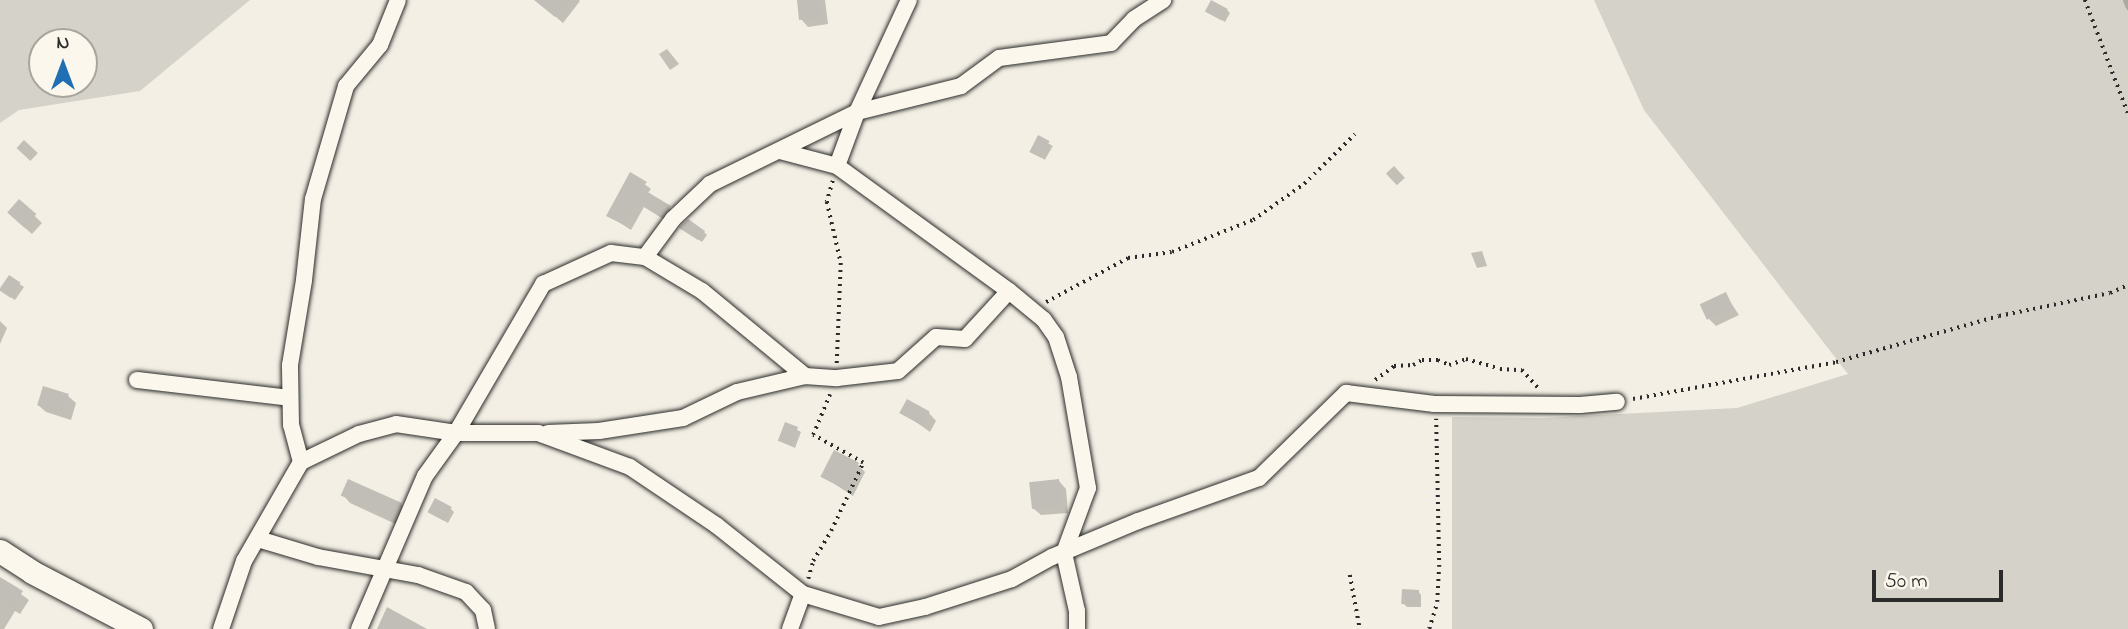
<!DOCTYPE html>
<html>
<head>
<meta charset="utf-8">
<style>
	body { margin:0 }
	#map { position:relative; width:2128px; height:629px; overflow:hidden; background:#f3efe4; font-family:"Indie Flower",sans-serif }
	div>[style] { position:absolute }
	[style*='--x'] { left:calc(var(--x)*1px); top:calc(var(--y)*1px); width:calc(var(--w)*1px); rotate:calc(var(--a)*1deg) }
	.green>* { inset:0; background:#d5d2c9 }
	.shadow>* { inset:0; background:#0003; transform-origin:0 0 }
	.stream>* { height:5px; margin:-2.5px; padding:0 2.5px; transform-origin:2.5px; border-radius:2.5px; background:#aca9a2 }
	.building>* { inset:0; background:#c0beb6; transform-origin:0 0 }
	.path>* { height:3.5px; margin-top:-1.75px; transform-origin:0; background:repeating-linear-gradient(90deg,#2b2b2b 0 2px,transparent 0 7px) }
	.roads { filter:drop-shadow(0 0 2px #2b2b2b) drop-shadow(0 0 2px #2b2b2b) }
	.street>* { height:16px; margin:-8px; padding:0 8px; transform-origin:8px; border-radius:8px; background:#fbf7ec }
	.secondary>* { height:23px; margin:-11.5px; padding:0 11.5px; transform-origin:11.5px; border-radius:11.5px; background:#fbf7ec }
	span { translate:-50% -50%; white-space:nowrap; text-align:center; line-height:1.15; -webkit-text-stroke:7px #fbf7ec; paint-order:stroke }
	.north { position:absolute; left:28px; top:28px; width:70px; height:70px; box-sizing:border-box; background:#fbf7ec; border:2px solid #a8a59f; border-radius:50%; rotate:0deg; font-size:19px; font-weight:700; line-height:28px; text-align:center; color:#2b2b2b }
	.north::after { content:''; display:block; margin:auto; width:24px; height:32px; background:#1f6fb2; clip-path:polygon(50% 0,100% 100%,50% 72%,0 100%) }
	.scale { position:absolute; left:1872px; top:570px; width:131px; height:32px; box-sizing:border-box; border:4px solid #2b2b2b; border-top:0; padding-left:9px; font-size:21px; line-height:24px; white-space:nowrap; color:#2b2b2b; -webkit-text-stroke:5px #fbf7ec; paint-order:stroke }
</style>
</head>
<body>
<div id="map">
	<div class="green">
		<div style="clip-path:polygon(evenodd,0 0,250px 0,140px 91px,19px 110px,0 123px,0 0,84px 42px,84px 84px,42px 84px,42px 42px,84px 42px)"></div>
		<div style="clip-path:polygon(1594px 0,2128px 0,2128px 629px,1452px 629px,1452px 417px,1541px 418px,1737px 408px,1848px 374px,1644px 110px)"></div>
	</div>
	<div class="shadow">
		<div style="clip-path:polygon(536px 0,579px 0,580px 1px,563px 23px)"></div>
		<div style="clip-path:polygon(798px 0,825px 0,828px 24px,808px 27px,801px 19px)"></div>
		<div style="clip-path:polygon(1227px 10px,1230px 13px,1225px 22px,1207px 11px)"></div>
		<div style="clip-path:polygon(667px 49px,679px 64px,670px 70px,659px 54px)"></div>
		<div style="left:1039px;top:138px;width:16px;height:16px;rotate:30deg"></div>
		<div style="left:24px;top:140px;width:19px;height:11px;rotate:43deg"></div>
		<div style="left:1394px;top:166px;width:16px;height:11px;rotate:47deg"></div>
		<div style="clip-path:polygon(631px 174px,651px 189px,647px 194px,676px 213px,668px 222px,644px 207px,631px 230px,608px 215px)"></div>
		<div style="clip-path:polygon(19px 201px,42px 223px,32px 234px,16px 220px)"></div>
		<div style="clip-path:polygon(685px 231px,704px 232px,707px 235px,702px 242px)"></div>
		<div style="clip-path:polygon(1482px 251px,1487px 266px,1477px 268px,1471px 253px)"></div>
		<div style="clip-path:polygon(9px 277px,24px 287px,15px 300px,4px 293px)"></div>
		<div style="clip-path:polygon(1725px 294px,1739px 315px,1716px 326px,1709px 319px)"></div>
		<div style="clip-path:polygon(0 321px,7px 328px,0 344px)"></div>
		<div style="clip-path:polygon(68px 396px,76px 403px,71px 420px,46px 412px,38px 405px)"></div>
		<div style="clip-path:polygon(902px 412px,929px 413px,936px 421px,930px 432px)"></div>
		<div style="clip-path:polygon(786px 424px,801px 432px,795px 448px,780px 441px)"></div>
		<div style="clip-path:polygon(858px 465px,865px 472px,853px 496px,822px 476px)"></div>
		<div style="clip-path:polygon(1059px 481px,1066px 489px,1068px 513px,1041px 515px,1033px 508px)"></div>
		<div style="clip-path:polygon(343px 495px,401px 504px,409px 512px,402px 527px,350px 503px)"></div>
		<div style="clip-path:polygon(451px 509px,454px 512px,448px 523px,430px 512px)"></div>
		<div style="clip-path:polygon(0 579px,29px 600px,20px 614px,15px 611px,4px 629px,0 629px)"></div>
		<div style="clip-path:polygon(1418px 591px,1421px 595px,1421px 607px,1407px 607px,1403px 603px)"></div>
	</div>
	<div class="stream">
		<div style="--x:2125;--y:0;--w:8;--a:67"></div>
	</div>
	<div class="building">
		<div style="clip-path:polygon(534px 0,568px 0,555px 17px)"></div>
		<div style="clip-path:polygon(797px 0,819px 0,821px 17px,799px 20px)"></div>
		<div style="left:1211px;top:0;width:19px;height:13px;rotate:28deg"></div>
		<div style="left:1038px;top:135px;width:13px;height:19px;rotate:27deg"></div>
		<div style="clip-path:polygon(630px 172px,647px 182px,641px 188px,671px 206px,661px 217px,637px 202px,624px 225px,606px 216px)"></div>
		<div style="left:19px;top:199px;width:23px;height:18px;rotate:41deg"></div>
		<div style="clip-path:polygon(688px 219px,705px 231px,698px 240px,679px 228px)"></div>
		<div style="left:9px;top:275px;width:14px;height:18px;rotate:34deg"></div>
		<div style="left:1726px;top:292px;width:17px;height:29px;rotate:65deg"></div>
		<div style="left:43px;top:386px;width:27px;height:20px;rotate:17deg"></div>
		<div style="left:907px;top:399px;width:26px;height:16px;rotate:29deg"></div>
		<div style="left:785px;top:422px;width:14px;height:20px;rotate:21deg"></div>
		<div style="left:834px;top:450px;width:28px;height:30px;rotate:27deg"></div>
		<div style="left:348px;top:479px;width:59px;height:18px;rotate:24deg"></div>
		<div style="left:1059px;top:479px;width:27px;height:30px;rotate:84deg"></div>
		<div style="left:435px;top:498px;width:19px;height:16px;rotate:28deg"></div>
		<div style="clip-path:polygon(0 577px,23px 591px,12px 607px,0 600px)"></div>
		<div style="left:1402px;top:589px;width:17px;height:15px;rotate:3deg"></div>
		<div style="clip-path:polygon(387px 607px,427px 629px,377px 629px)"></div>
	</div>
	<div class="path">
		<div style="--x:2085;--y:0;--w:121;--a:69.2"></div>
		<div style="--x:833;--y:181;--w:22;--a:106"></div>
		<div style="--x:827;--y:202;--w:63;--a:77.1"></div>
		<div style="--x:841;--y:263;--w:101;--a:92.3"></div>
		<div style="--x:1046;--y:302;--w:93;--a:-28.2"></div>
		<div style="--x:1128;--y:258;--w:44;--a:-7.8"></div>
		<div style="--x:1172;--y:252;--w:87;--a:-21.6"></div>
		<div style="--x:1253;--y:220;--w:62;--a:-35.2"></div>
		<div style="--x:1304;--y:184;--w:71;--a:-44.4"></div>
		<div style="--x:1375;--y:380;--w:24;--a:-36"></div>
		<div style="--x:1394;--y:366;--w:19;--a:-3"></div>
		<div style="--x:1413;--y:365;--w:10;--a:-29"></div>
		<div style="--x:1422;--y:360;--w:16;--a:0"></div>
		<div style="--x:1438;--y:360;--w:12;--a:24"></div>
		<div style="--x:1449;--y:365;--w:18;--a:-19"></div>
		<div style="--x:1466;--y:359;--w:35;--a:16"></div>
		<div style="--x:1500;--y:369;--w:22;--a:3"></div>
		<div style="--x:1522;--y:370;--w:24;--a:48"></div>
		<div style="--x:1633;--y:399;--w:206;--a:-10.3"></div>
		<div style="--x:1836;--y:362;--w:169;--a:-15.8"></div>
		<div style="--x:1999;--y:316;--w:113;--a:-11.7"></div>
		<div style="--x:2110;--y:293;--w:20;--a:-24"></div>
		<div style="--x:1350;--y:575;--w:55;--a:79.5"></div>
		<div style="--x:808;--y:579;--w:19;--a:-74"></div>
		<div style="--x:813;--y:561;--w:35;--a:-59"></div>
		<div style="--x:831;--y:531;--w:75;--a:-64.8"></div>
		<div style="--x:863;--y:463;--w:57;--a:-150.8"></div>
		<div style="--x:813;--y:435;--w:44;--a:-67.5"></div>
		<div style="--x:1429;--y:629;--w:28;--a:-73"></div>
		<div style="--x:1437;--y:602;--w:35;--a:-87"></div>
		<div style="--x:1439;--y:567;--w:148;--a:-91.2"></div>
	</div>
	<div class="roads">
		<div class="street">
			<div style="--x:780;--y:151;--w:59;--a:14.7"></div>
			<div style="--x:837;--y:166;--w:213;--a:36"></div>
			<div style="--x:1009;--y:291;--w:45;--a:39.6"></div>
			<div style="--x:1044;--y:320;--w:21;--a:55"></div>
			<div style="--x:1056;--y:337;--w:42;--a:72"></div>
			<div style="--x:1069;--y:377;--w:113;--a:80.3"></div>
			<div style="--x:1088;--y:488;--w:69;--a:110.3"></div>
			<div style="--x:1064;--y:553;--w:59;--a:77.4"></div>
			<div style="--x:1077;--y:611;--w:18;--a:90"></div>
			<div style="--x:837;--y:166;--w:58;--a:-69.7"></div>
			<div style="--x:857;--y:112;--w:123;--a:-65.1"></div>
			<div style="--x:645;--y:257;--w:66;--a:30.8"></div>
			<div style="--x:702;--y:291;--w:134;--a:39.5"></div>
			<div style="--x:137;--y:380;--w:154;--a:6.7"></div>
			<div style="--x:548;--y:433;--w:51;--a:-2.2"></div>
			<div style="--x:599;--y:431;--w:85;--a:-8.8"></div>
			<div style="--x:683;--y:418;--w:60;--a:-25.7"></div>
			<div style="--x:737;--y:392;--w:70;--a:-13.2"></div>
			<div style="--x:805;--y:376;--w:32;--a:4"></div>
			<div style="--x:837;--y:378;--w:61;--a:-6.5"></div>
			<div style="--x:898;--y:371;--w:51;--a:-41.8"></div>
			<div style="--x:936;--y:337;--w:29;--a:4"></div>
			<div style="--x:965;--y:339;--w:65;--a:-47.5"></div>
			<div style="--x:301;--y:462;--w:38;--a:-105"></div>
			<div style="--x:291;--y:425;--w:60;--a:-91"></div>
			<div style="--x:290;--y:365;--w:86;--a:-80.6"></div>
			<div style="--x:304;--y:280;--w:81;--a:-83.7"></div>
			<div style="--x:313;--y:199;--w:118;--a:-73.7"></div>
			<div style="--x:346;--y:86;--w:53;--a:-50.3"></div>
			<div style="--x:380;--y:45;--w:48;--a:-68.2"></div>
			<div style="--x:258;--y:539;--w:63;--a:16.7"></div>
			<div style="--x:318;--y:557;--w:102;--a:10.2"></div>
			<div style="--x:418;--y:575;--w:51;--a:19.5"></div>
			<div style="--x:466;--y:592;--w:25;--a:47"></div>
			<div style="--x:483;--y:610;--w:19;--a:78"></div>
			<div style="--x:221;--y:629;--w:72;--a:-71.3"></div>
			<div style="--x:244;--y:561;--w:114;--a:-60.1"></div>
			<div style="--x:301;--y:462;--w:64;--a:-25.8"></div>
			<div style="--x:359;--y:434;--w:38;--a:-15"></div>
			<div style="--x:396;--y:424;--w:61;--a:8.5"></div>
			<div style="--x:456;--y:433;--w:82;--a:0"></div>
			<div style="--x:538;--y:433;--w:98;--a:20.3"></div>
			<div style="--x:630;--y:467;--w:104;--a:34"></div>
			<div style="--x:716;--y:525;--w:111;--a:38.4"></div>
			<div style="--x:803;--y:594;--w:79;--a:16.8"></div>
			<div style="--x:879;--y:617;--w:47;--a:-12.3"></div>
			<div style="--x:925;--y:607;--w:91;--a:-17.8"></div>
			<div style="--x:1012;--y:579;--w:46;--a:-28.8"></div>
			<div style="--x:1052;--y:557;--w:93;--a:-22.7"></div>
			<div style="--x:1138;--y:521;--w:128;--a:-19.6"></div>
			<div style="--x:1259;--y:478;--w:122;--a:-44.3"></div>
			<div style="--x:1346;--y:393;--w:89;--a:7.1"></div>
			<div style="--x:1434;--y:404;--w:146;--a:0.4"></div>
			<div style="--x:1580;--y:405;--w:37;--a:-5"></div>
			<div style="--x:359;--y:629;--w:167;--a:-66.7"></div>
			<div style="--x:425;--y:476;--w:53;--a:-54.2"></div>
			<div style="--x:456;--y:433;--w:173;--a:-59.7"></div>
			<div style="--x:543;--y:284;--w:75;--a:-24.5"></div>
			<div style="--x:611;--y:253;--w:34;--a:7"></div>
			<div style="--x:645;--y:257;--w:47;--a:-53.6"></div>
			<div style="--x:673;--y:219;--w:51;--a:-43.4"></div>
			<div style="--x:710;--y:184;--w:164;--a:-26.1"></div>
			<div style="--x:857;--y:112;--w:107;--a:-14"></div>
			<div style="--x:961;--y:86;--w:47;--a:-36.4"></div>
			<div style="--x:999;--y:58;--w:113;--a:-7.6"></div>
			<div style="--x:1111;--y:43;--w:33;--a:-46"></div>
			<div style="--x:1134;--y:19;--w:35;--a:-33"></div>
			<div style="--x:790;--y:629;--w:37;--a:-70"></div>
		</div>
		<div class="secondary">
			<div style="--x:0;--y:551;--w:38;--a:33"></div>
			<div style="--x:32;--y:572;--w:123;--a:27.6"></div>
		</div>
	</div>
	<div class="north">N</div>
	<div class="scale">50 m</div>
</div>
</body>
</html>
